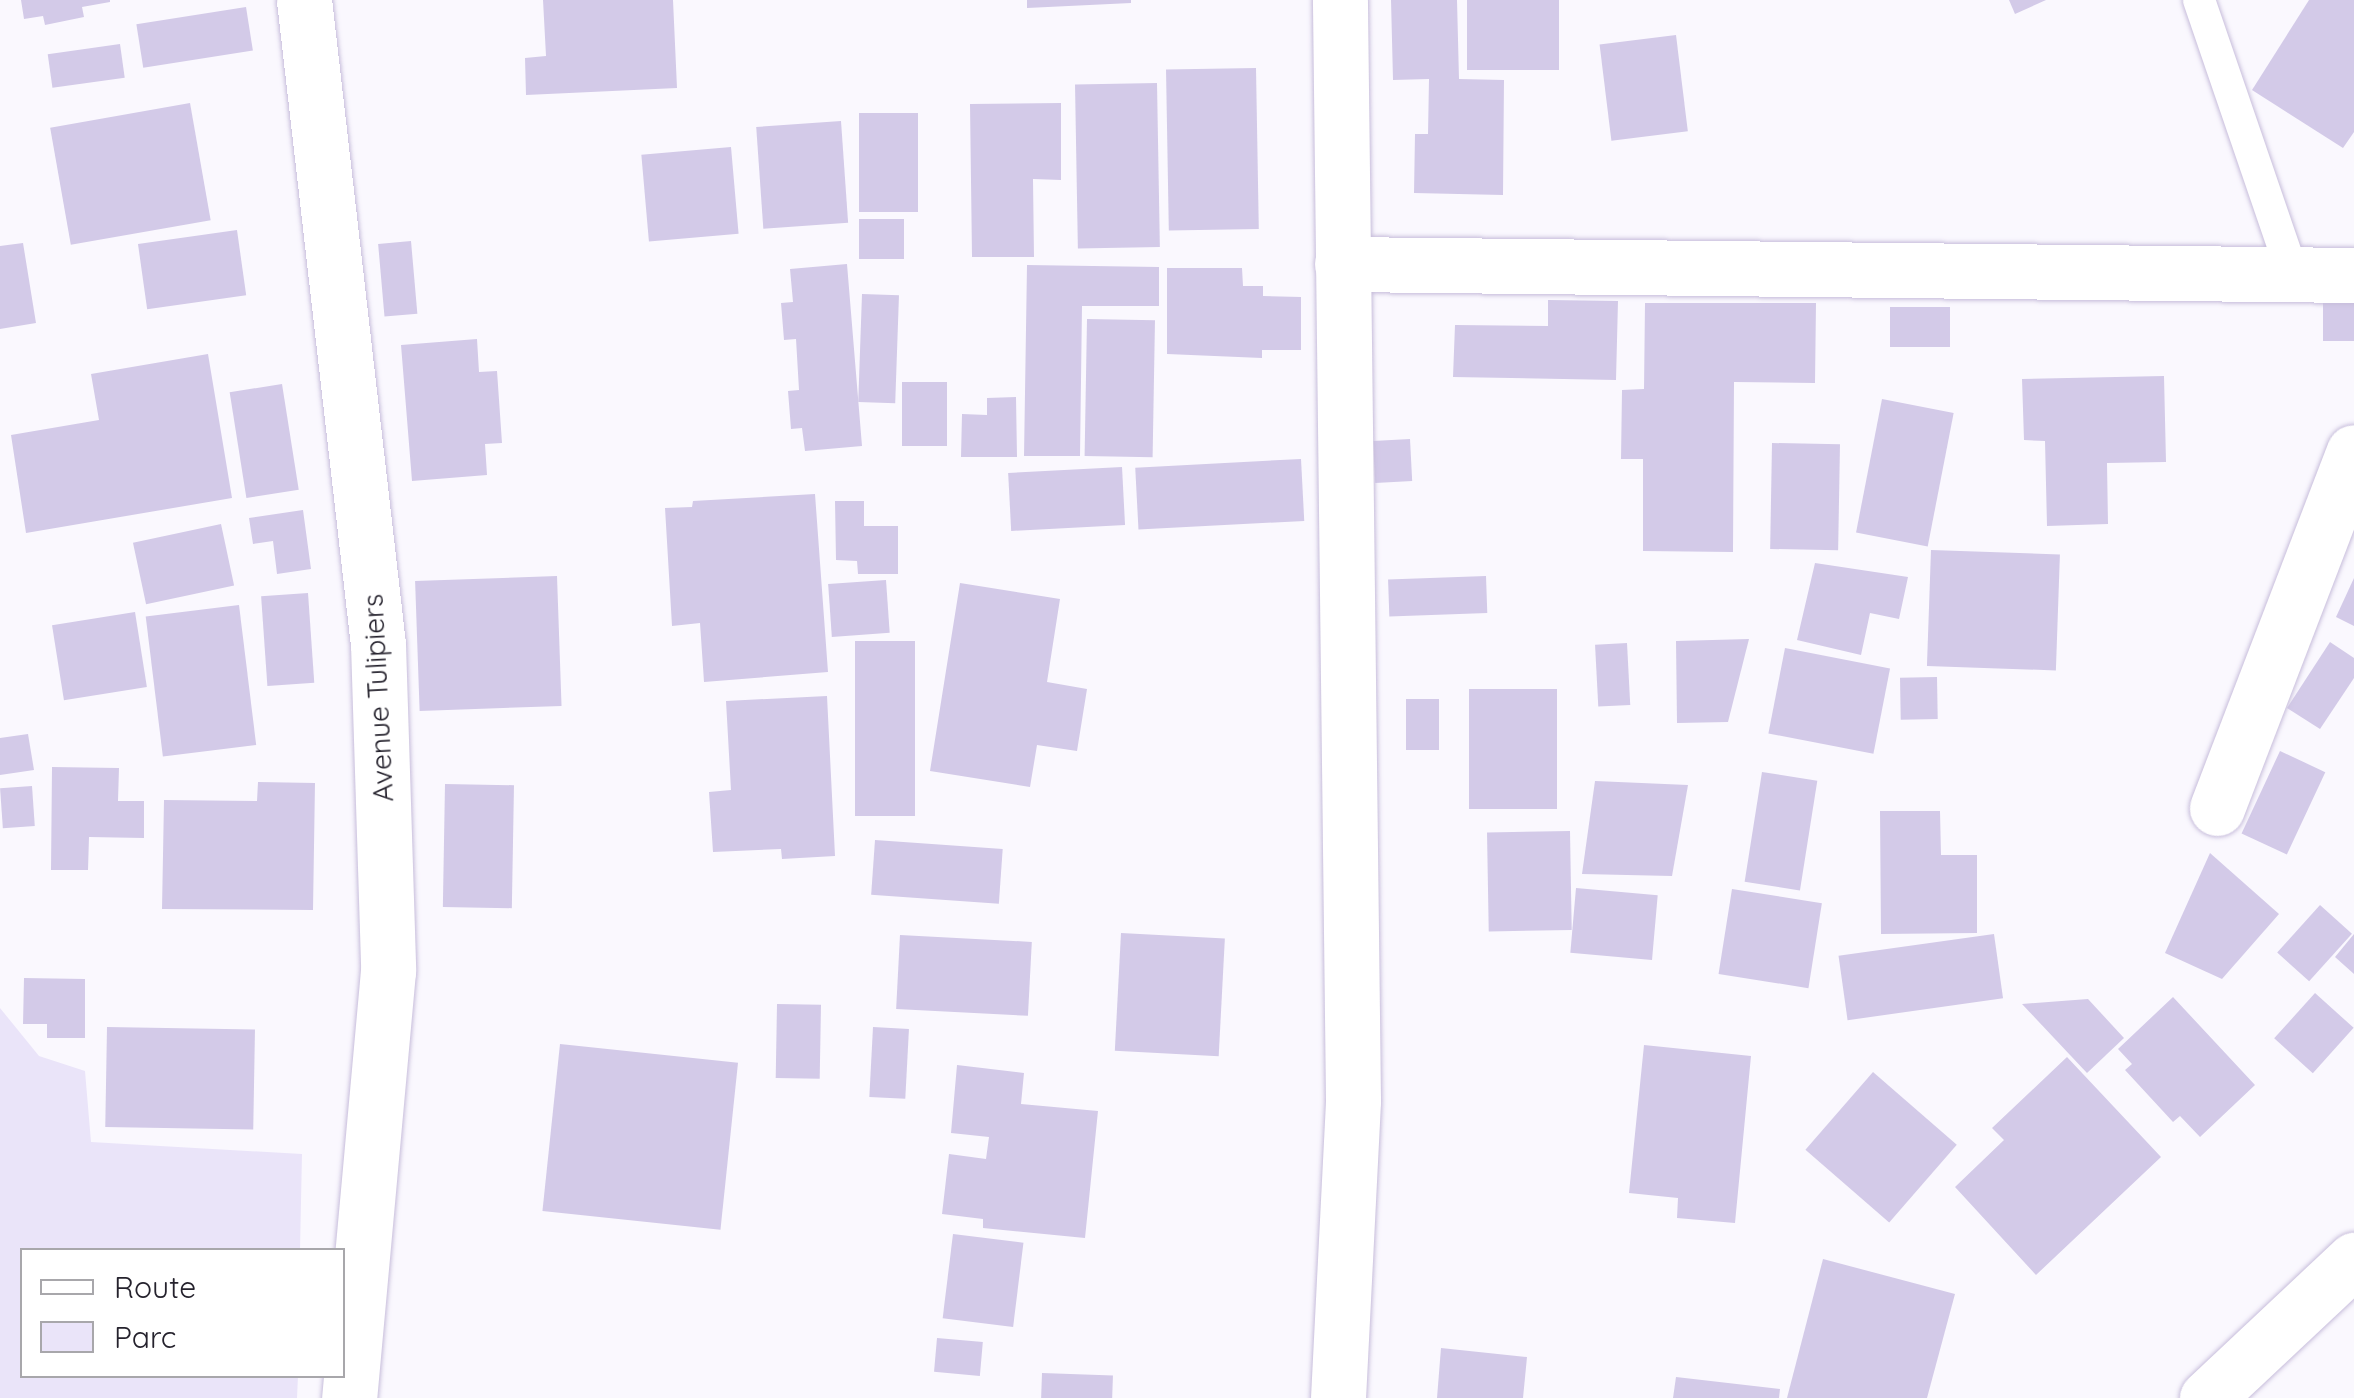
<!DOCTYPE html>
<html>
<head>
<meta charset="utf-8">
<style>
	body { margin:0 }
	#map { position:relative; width:2354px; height:1398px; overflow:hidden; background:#faf8fe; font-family:Quicksand,sans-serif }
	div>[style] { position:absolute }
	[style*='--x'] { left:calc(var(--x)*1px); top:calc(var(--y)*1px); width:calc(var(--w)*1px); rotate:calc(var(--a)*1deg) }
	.green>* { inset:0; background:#eae4f9 }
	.building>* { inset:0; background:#d3cae8; transform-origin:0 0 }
	.roads { filter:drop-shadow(0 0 2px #c7bddb) drop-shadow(0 0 2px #c7bddb) }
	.lane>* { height:32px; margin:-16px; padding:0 16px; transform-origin:16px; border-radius:16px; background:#fff }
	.street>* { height:55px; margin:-27.5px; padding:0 27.5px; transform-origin:27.5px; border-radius:27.5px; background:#fff }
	span { translate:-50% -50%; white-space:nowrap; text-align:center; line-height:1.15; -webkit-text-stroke:8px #fff; paint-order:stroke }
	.street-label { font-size:28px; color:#25222d }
	.legend { position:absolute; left:20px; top:1248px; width:325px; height:130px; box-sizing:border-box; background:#fff; border:2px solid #a8a7ab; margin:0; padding:12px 18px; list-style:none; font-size:30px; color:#25222d }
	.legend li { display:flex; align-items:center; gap:20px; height:50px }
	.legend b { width:50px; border:2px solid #a8a7ab }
</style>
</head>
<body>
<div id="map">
	<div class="green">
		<div style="clip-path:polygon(0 1008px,39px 1056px,85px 1071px,91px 1142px,302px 1154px,300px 1250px,22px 1250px,22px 1376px,298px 1376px,297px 1398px,0 1398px)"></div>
	</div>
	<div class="building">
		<div style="clip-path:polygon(21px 0,110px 0,110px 2px,82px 7px,84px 17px,45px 25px,43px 16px,24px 19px)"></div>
		<div style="clip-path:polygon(543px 0,673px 0,677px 88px,526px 95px,525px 58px,546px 56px)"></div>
		<div style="clip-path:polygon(1027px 0,1131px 0,1131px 3px,1027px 8px)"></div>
		<div style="clip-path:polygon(1391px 0,1457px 0,1459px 79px,1504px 80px,1503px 195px,1414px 193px,1415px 134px,1428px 134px,1429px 79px,1393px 80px)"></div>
		<div style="left:1467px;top:0;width:92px;height:70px"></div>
		<div style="clip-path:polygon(2009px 0,2046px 0,2015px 14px)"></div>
		<div style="clip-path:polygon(2309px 0,2354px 0,2354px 132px,2343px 148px,2252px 90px)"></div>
		<div style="left:246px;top:7px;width:44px;height:111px;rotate:81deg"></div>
		<div style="left:1676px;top:35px;width:97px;height:77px;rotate:83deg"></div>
		<div style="left:120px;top:44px;width:34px;height:73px;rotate:82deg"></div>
		<div style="left:1256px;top:68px;width:161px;height:90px;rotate:89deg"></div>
		<div style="left:1157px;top:83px;width:164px;height:82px;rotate:89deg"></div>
		<div style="left:190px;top:103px;width:119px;height:142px;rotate:80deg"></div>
		<div style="clip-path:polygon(1061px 103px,1061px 180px,1033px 179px,1034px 257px,972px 257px,970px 104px)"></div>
		<div style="left:859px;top:113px;width:59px;height:99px"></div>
		<div style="left:841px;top:121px;width:102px;height:85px;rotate:86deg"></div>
		<div style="left:731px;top:147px;width:87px;height:90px;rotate:85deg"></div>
		<div style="left:859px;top:219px;width:45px;height:40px"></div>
		<div style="left:237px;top:230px;width:66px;height:100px;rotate:82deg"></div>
		<div style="left:411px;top:241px;width:73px;height:33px;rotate:85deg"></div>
		<div style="clip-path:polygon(23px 243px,36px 323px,0 329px,0 246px)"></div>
		<div style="clip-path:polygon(847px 264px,862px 446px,805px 451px,802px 428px,791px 429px,788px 391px,799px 390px,796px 339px,784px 340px,781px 303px,793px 302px,790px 269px)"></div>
		<div style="clip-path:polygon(1027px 265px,1159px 267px,1159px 306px,1082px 306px,1080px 456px,1024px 456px)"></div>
		<div style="clip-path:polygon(1167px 268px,1242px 268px,1243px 286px,1263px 286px,1263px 296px,1301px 297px,1301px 350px,1262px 350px,1262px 358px,1167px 354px)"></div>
		<div style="left:862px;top:294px;width:37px;height:108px;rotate:2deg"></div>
		<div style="left:2354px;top:299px;width:42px;height:31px;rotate:90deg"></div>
		<div style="clip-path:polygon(1548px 300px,1618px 301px,1616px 380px,1453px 377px,1455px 325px,1548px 326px)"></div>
		<div style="clip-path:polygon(1645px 303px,1816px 303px,1815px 383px,1734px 382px,1733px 552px,1643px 551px,1643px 459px,1621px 459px,1622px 390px,1644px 389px)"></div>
		<div style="left:1890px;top:307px;width:60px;height:40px"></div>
		<div style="left:1087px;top:319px;width:68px;height:137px;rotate:1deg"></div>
		<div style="clip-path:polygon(477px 339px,479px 372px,497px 371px,502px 443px,485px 444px,487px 475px,412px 481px,401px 345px)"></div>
		<div style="clip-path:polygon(208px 354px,232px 498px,26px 533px,11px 435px,99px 420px,91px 374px)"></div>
		<div style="clip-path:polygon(2164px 376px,2166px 462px,2107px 463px,2108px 524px,2047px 526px,2045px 441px,2024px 440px,2022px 379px)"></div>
		<div style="left:902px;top:382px;width:45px;height:64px"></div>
		<div style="left:282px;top:384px;width:107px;height:53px;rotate:81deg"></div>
		<div style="clip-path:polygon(1016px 397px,1017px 457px,961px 457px,962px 414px,987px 415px,987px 398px)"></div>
		<div style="left:1882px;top:399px;width:73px;height:136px;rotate:11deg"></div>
		<div style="left:1410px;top:439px;width:42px;height:37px;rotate:87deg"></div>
		<div style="left:1772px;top:443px;width:68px;height:106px;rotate:1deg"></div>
		<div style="left:1301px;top:459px;width:62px;height:166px;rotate:87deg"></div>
		<div style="left:1122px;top:467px;width:58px;height:114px;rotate:87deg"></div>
		<div style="clip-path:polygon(815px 494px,828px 672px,704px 682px,700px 623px,672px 626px,665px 508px,692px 507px,693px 501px)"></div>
		<div style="clip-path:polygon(835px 501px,864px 501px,864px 526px,898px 526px,898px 574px,858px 574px,857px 561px,836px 560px)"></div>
		<div style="clip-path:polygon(303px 510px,311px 569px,277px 574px,273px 541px,253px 544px,249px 518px)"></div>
		<div style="left:221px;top:524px;width:63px;height:90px;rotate:78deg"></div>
		<div style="left:1931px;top:550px;width:129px;height:116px;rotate:2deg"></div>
		<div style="clip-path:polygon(1815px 563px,1908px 577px,1899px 619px,1870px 613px,1861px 655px,1797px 640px)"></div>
		<div style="left:557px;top:576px;width:130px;height:142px;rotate:88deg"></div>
		<div style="left:1486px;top:576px;width:37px;height:98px;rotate:88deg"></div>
		<div style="clip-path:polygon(2354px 578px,2354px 626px,2336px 617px)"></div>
		<div style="left:886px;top:580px;width:53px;height:58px;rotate:86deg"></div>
		<div style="clip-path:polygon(960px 583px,1060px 599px,1047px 682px,1087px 689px,1077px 751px,1037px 745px,1030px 787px,930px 771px)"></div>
		<div style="left:308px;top:593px;width:90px;height:47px;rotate:86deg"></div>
		<div style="left:239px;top:605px;width:141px;height:94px;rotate:83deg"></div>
		<div style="left:135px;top:612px;width:76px;height:84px;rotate:81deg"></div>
		<div style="clip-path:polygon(1749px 639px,1728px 722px,1677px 723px,1676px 641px)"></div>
		<div style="left:855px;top:641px;width:60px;height:175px"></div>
		<div style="clip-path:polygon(2330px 642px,2354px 658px,2354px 678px,2320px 729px,2287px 708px)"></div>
		<div style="left:1627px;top:643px;width:62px;height:32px;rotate:87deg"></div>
		<div style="left:1785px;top:648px;width:107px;height:87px;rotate:11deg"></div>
		<div style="left:1937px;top:677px;width:42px;height:37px;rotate:89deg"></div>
		<div style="left:1469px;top:689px;width:88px;height:120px"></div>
		<div style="clip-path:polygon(827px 696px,835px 856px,782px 859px,781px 849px,713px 852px,709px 792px,731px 790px,726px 701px)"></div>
		<div style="left:1406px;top:699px;width:33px;height:51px"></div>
		<div style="clip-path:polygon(28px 734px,34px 770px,0 775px,0 738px)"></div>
		<div style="left:2280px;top:751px;width:50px;height:91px;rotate:25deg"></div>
		<div style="clip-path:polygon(52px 767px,119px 768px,118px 801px,144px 801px,144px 838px,89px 837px,88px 870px,51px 870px)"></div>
		<div style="left:1762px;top:772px;width:56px;height:111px;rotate:9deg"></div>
		<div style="clip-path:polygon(1595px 781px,1688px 785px,1672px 876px,1582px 874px)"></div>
		<div style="clip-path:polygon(258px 782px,315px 783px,313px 910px,162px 909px,164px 800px,257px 801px)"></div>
		<div style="left:445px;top:784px;width:69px;height:123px;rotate:1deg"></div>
		<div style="left:32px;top:786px;width:40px;height:32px;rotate:86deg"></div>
		<div style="clip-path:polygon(1880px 811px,1940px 811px,1941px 855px,1977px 855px,1977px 933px,1881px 934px)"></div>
		<div style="left:1570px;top:831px;width:99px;height:83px;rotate:89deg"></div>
		<div style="left:875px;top:840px;width:128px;height:55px;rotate:4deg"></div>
		<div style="clip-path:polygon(2210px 853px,2279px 914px,2222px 979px,2165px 953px)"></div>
		<div style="left:1576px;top:888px;width:82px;height:65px;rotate:5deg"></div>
		<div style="left:1732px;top:889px;width:91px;height:86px;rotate:9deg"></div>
		<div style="left:2320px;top:905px;width:43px;height:64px;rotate:42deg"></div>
		<div style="left:1121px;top:933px;width:104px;height:118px;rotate:3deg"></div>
		<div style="left:1994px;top:934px;width:65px;height:157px;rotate:82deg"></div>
		<div style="clip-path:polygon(2354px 934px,2354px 974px,2335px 957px)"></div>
		<div style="left:900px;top:935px;width:132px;height:74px;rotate:3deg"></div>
		<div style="clip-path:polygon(24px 978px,85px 979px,85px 1038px,47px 1038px,47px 1024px,23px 1024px)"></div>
		<div style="left:2315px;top:993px;width:52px;height:61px;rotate:42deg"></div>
		<div style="clip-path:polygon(2173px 997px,2255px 1085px,2200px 1137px,2180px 1116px,2173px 1122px,2125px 1070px,2132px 1064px,2118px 1049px)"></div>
		<div style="clip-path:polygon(2088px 999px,2124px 1038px,2087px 1073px,2022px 1004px)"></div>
		<div style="left:777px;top:1004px;width:44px;height:74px;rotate:1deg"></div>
		<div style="left:107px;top:1027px;width:148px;height:100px;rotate:1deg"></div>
		<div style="left:873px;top:1027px;width:36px;height:70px;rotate:3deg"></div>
		<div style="left:560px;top:1044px;width:179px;height:168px;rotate:6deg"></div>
		<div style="clip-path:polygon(1644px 1045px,1751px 1056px,1735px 1223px,1677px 1218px,1678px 1198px,1629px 1193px)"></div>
		<div style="clip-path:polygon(2067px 1057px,2161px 1157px,2036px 1275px,1955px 1187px,2004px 1140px,1992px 1128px)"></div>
		<div style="clip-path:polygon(957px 1065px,1024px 1073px,1021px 1104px,1098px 1111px,1085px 1238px,983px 1228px,983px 1219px,942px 1214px,949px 1154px,986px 1159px,989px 1137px,951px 1133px)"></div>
		<div style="left:1873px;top:1072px;width:111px;height:103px;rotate:41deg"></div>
		<div style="left:953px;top:1234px;width:71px;height:85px;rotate:7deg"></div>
		<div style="clip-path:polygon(1823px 1259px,1955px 1294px,1927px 1398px,1787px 1398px)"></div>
		<div style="left:937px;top:1338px;width:46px;height:34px;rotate:5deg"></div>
		<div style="clip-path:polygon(1441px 1348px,1527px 1357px,1523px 1398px,1437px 1398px)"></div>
		<div style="left:1042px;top:1373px;width:71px;height:25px;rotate:2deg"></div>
		<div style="clip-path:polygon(1676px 1377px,1780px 1389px,1779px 1398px,1673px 1398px)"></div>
	</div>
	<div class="roads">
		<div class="lane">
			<div style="--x:2199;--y:0;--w:290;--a:71.1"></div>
		</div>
		<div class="street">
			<div style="--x:304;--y:0;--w:648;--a:83.45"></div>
			<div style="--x:378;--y:644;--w:327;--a:88.2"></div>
			<div style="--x:388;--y:971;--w:429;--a:95.2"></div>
			<div style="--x:1342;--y:264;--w:1012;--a:0.62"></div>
			<div style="--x:2217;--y:808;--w:381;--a:-69"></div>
			<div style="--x:1338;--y:1398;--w:298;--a:-87.1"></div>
			<div style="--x:1353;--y:1100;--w:1100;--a:-90.68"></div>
			<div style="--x:2207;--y:1398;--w:202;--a:-43.2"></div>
		</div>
	</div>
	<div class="street-label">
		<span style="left:378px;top:698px;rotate:-93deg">Avenue Tulipiers</span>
	</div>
	<ul class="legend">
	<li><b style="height:12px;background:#fff"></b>Route</li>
	<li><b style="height:28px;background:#eae4f9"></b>Parc</li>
	</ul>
</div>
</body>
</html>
